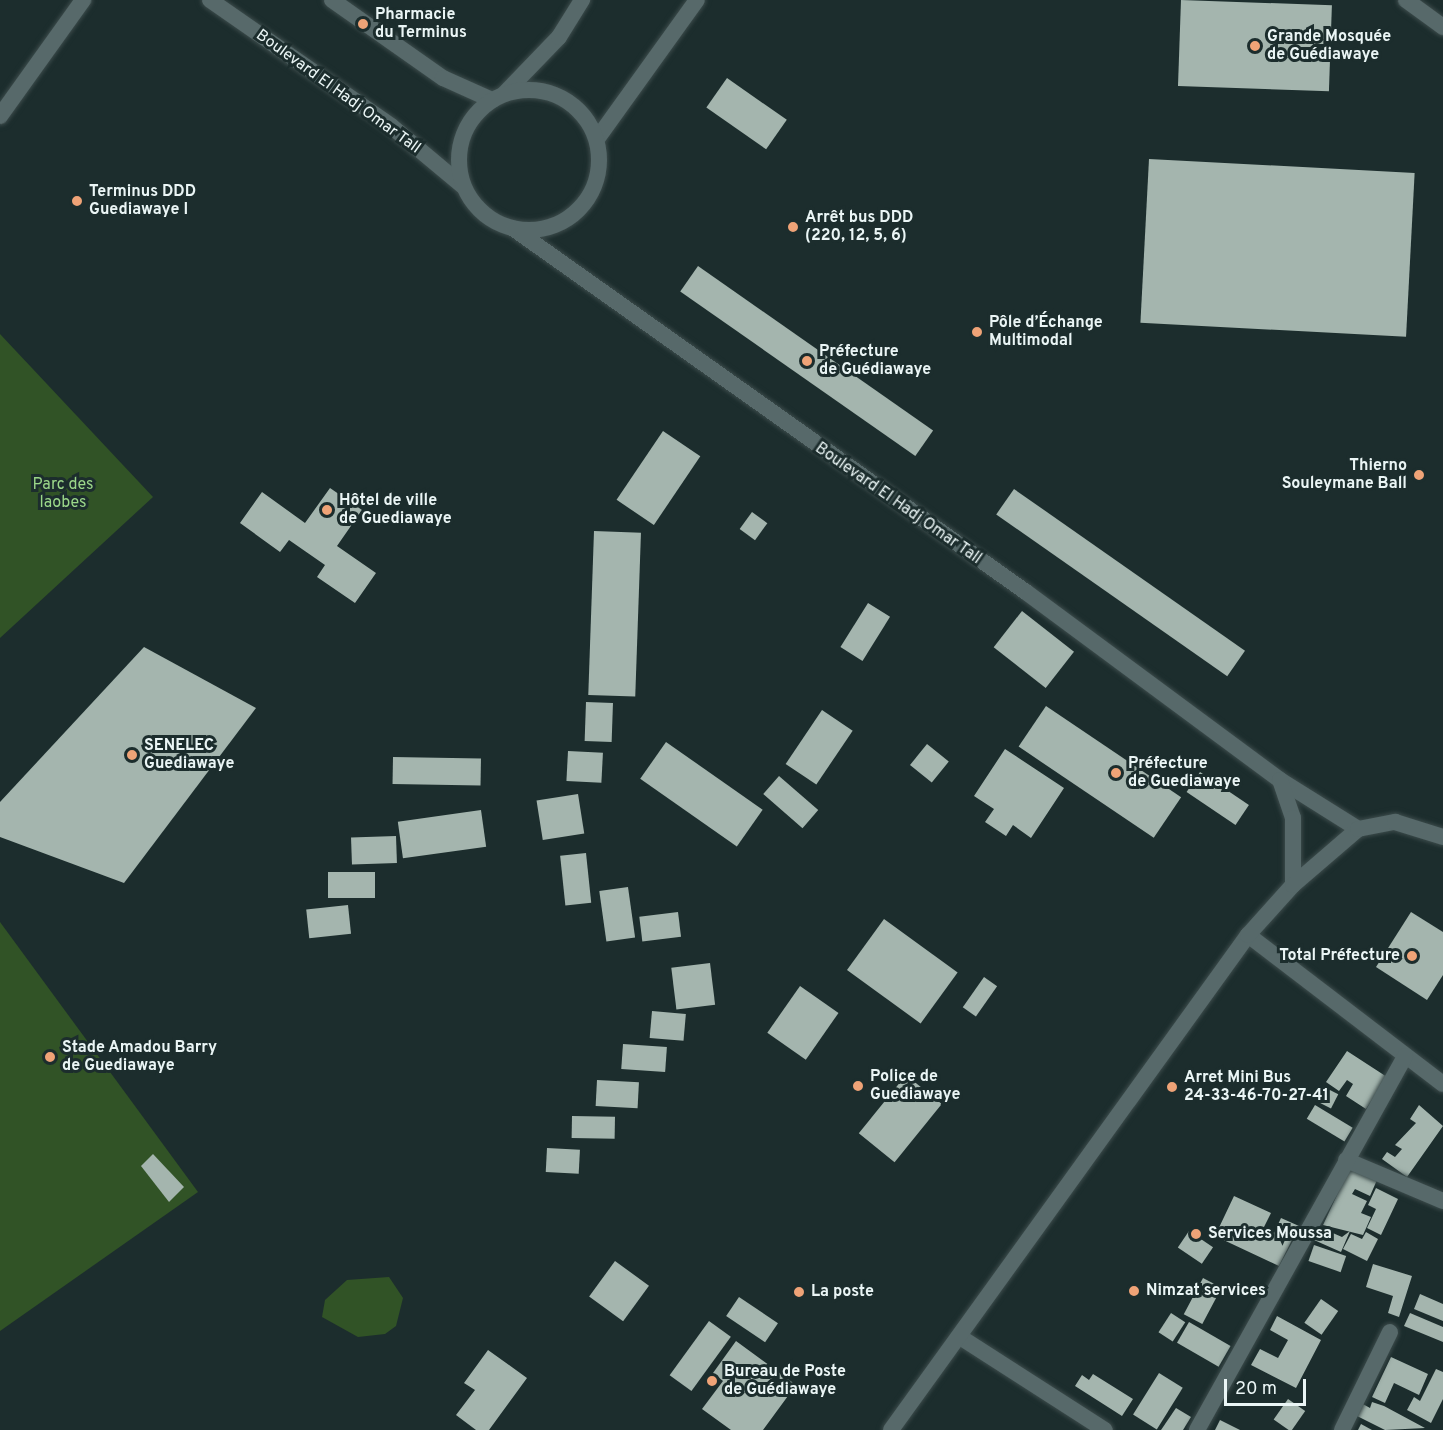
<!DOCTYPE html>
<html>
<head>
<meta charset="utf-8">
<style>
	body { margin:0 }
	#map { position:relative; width:1443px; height:1430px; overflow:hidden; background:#1c2d2d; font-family:Overpass,sans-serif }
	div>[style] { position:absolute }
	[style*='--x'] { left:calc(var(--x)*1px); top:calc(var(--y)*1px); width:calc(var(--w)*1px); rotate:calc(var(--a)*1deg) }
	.green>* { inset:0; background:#315326 }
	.building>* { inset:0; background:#a4b5ae; transform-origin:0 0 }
	.roads { filter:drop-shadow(0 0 2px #3c4b4b) drop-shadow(0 0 2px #3c4b4b) }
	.minor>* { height:16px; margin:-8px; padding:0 8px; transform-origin:8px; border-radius:8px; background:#57696a }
	.tertiary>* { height:16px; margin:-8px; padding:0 8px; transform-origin:8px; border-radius:8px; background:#57696a }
	.secondary>* { height:16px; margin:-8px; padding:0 8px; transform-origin:8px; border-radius:8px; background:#57696a }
	.secondary>.ring { margin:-8px; padding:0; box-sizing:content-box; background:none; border:16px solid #57696a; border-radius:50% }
	.dots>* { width:16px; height:16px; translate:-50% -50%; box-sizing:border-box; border:3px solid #1c2d2d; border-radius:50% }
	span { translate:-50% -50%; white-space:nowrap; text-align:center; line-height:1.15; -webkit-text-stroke:6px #1c2d2d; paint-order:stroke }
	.poi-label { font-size:16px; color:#eaf5f5; font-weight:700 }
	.left { translate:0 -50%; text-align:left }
	.right { translate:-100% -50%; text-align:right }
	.street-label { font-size:16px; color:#eaf5f5 }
	.park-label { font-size:16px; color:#9bd789 }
	.scale { position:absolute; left:1224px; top:1379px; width:82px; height:27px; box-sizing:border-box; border:3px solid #eaf5f5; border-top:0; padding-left:8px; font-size:18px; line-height:21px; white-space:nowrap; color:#eaf5f5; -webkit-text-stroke:4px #1c2d2d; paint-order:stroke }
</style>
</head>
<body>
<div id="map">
	<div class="green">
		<div style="clip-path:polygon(0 334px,153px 497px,0 638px)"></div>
		<div style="clip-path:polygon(0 922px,198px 1192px,0 1331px)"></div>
		<div style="clip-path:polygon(389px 1277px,403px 1298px,396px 1326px,385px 1334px,358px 1337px,322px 1317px,325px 1300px,347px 1280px)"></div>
	</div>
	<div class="building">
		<div style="left:1181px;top:0;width:151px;height:86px;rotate:2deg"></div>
		<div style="left:727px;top:78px;width:73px;height:36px;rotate:35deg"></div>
		<div style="left:1149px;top:159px;width:266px;height:164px;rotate:3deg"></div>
		<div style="left:698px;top:266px;width:287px;height:31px;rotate:35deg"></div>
		<div style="left:663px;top:431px;width:45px;height:83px;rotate:34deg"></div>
		<div style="clip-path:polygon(330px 488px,362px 510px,337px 546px,376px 573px,355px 603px,317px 577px,325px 565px,289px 540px,280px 552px,240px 523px,262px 492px,305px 523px)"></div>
		<div style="left:1014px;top:489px;width:282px;height:31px;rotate:35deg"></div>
		<div style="left:752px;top:512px;width:19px;height:21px;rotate:36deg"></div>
		<div style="left:594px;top:531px;width:47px;height:164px;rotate:2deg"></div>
		<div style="left:868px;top:603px;width:26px;height:52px;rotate:32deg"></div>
		<div style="left:1022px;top:611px;width:66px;height:46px;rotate:38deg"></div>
		<div style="clip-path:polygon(144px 647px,256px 708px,124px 883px,0 837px,0 802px)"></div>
		<div style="left:586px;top:702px;width:27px;height:39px;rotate:2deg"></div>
		<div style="left:1046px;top:706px;width:163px;height:49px;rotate:34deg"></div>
		<div style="left:822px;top:710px;width:37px;height:65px;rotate:34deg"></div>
		<div style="left:666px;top:742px;width:118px;height:45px;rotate:35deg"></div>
		<div style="left:927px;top:744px;width:28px;height:27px;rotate:39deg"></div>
		<div style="clip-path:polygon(1005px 749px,1064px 788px,1031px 838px,1013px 825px,1006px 836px,985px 822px,994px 809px,974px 796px)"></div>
		<div style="left:568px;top:751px;width:35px;height:30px;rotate:3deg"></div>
		<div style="left:393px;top:757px;width:88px;height:27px;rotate:1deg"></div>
		<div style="left:1200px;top:772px;width:59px;height:24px;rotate:34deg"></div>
		<div style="left:779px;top:776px;width:52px;height:24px;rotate:41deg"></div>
		<div style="left:578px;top:794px;width:40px;height:42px;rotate:81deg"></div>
		<div style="left:481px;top:810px;width:37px;height:84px;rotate:82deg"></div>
		<div style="left:396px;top:836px;width:27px;height:45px;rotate:88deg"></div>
		<div style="left:586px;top:853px;width:50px;height:26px;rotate:84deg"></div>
		<div style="left:328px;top:872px;width:47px;height:26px"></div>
		<div style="left:628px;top:887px;width:51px;height:29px;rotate:82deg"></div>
		<div style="left:348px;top:905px;width:29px;height:42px;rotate:84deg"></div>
		<div style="left:678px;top:912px;width:25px;height:39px;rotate:83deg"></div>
		<div style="clip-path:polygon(1411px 912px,1443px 932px,1443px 975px,1427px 1000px,1376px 967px)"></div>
		<div style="left:884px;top:919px;width:91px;height:63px;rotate:36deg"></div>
		<div style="left:710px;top:963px;width:42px;height:39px;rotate:83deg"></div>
		<div style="left:984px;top:977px;width:16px;height:37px;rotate:35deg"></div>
		<div style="left:800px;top:986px;width:47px;height:57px;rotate:35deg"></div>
		<div style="left:652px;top:1011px;width:34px;height:27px;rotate:5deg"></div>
		<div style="left:623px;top:1044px;width:44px;height:25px;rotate:4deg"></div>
		<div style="clip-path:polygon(1347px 1051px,1387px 1077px,1366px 1109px,1346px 1096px,1353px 1084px,1347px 1080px,1339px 1091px,1326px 1082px)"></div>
		<div style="left:906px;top:1075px;width:46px;height:75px;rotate:39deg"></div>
		<div style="left:597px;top:1080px;width:42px;height:26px;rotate:3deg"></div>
		<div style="left:1324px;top:1087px;width:16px;height:16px;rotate:27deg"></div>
		<div style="left:1315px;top:1105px;width:44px;height:16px;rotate:31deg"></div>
		<div style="clip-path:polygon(1419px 1105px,1443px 1126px,1407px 1177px,1382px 1159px,1387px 1152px,1395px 1157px,1402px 1149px,1395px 1145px,1416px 1123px,1410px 1119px)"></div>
		<div style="left:572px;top:1116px;width:43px;height:22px;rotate:1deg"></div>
		<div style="left:547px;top:1148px;width:33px;height:24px;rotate:3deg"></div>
		<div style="clip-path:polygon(153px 1154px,184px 1187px,169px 1202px,141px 1166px)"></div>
		<div style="clip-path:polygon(1350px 1167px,1377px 1180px,1370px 1196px,1355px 1189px,1352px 1194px,1367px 1201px,1361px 1213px,1371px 1217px,1363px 1235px,1323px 1225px)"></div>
		<div style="clip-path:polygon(1376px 1188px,1398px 1199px,1381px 1235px,1367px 1228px,1376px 1209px,1368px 1205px)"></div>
		<div style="clip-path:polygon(1234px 1196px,1271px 1213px,1263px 1229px,1274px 1233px,1281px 1218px,1299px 1226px,1279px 1266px,1215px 1236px)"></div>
		<div style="clip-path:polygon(1319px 1227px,1342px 1237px,1350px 1231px,1341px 1252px,1314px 1240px)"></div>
		<div style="left:1189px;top:1231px;width:29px;height:20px;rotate:34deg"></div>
		<div style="clip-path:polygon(1366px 1232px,1378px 1239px,1367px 1261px,1343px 1249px,1351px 1234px,1362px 1239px)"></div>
		<div style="left:1314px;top:1245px;width:34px;height:17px;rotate:19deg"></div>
		<div style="left:615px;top:1261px;width:42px;height:44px;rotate:36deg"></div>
		<div style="clip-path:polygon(1373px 1264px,1412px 1276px,1399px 1317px,1388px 1313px,1393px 1296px,1366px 1287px)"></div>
		<div style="left:1203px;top:1278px;width:21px;height:41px;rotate:28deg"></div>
		<div style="clip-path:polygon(1420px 1294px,1443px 1304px,1443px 1321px,1414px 1309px)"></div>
		<div style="left:739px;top:1297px;width:47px;height:23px;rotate:34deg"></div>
		<div style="left:1321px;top:1299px;width:21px;height:29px;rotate:35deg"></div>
		<div style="left:1171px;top:1313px;width:17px;height:23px;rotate:33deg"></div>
		<div style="clip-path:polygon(1410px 1313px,1443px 1327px,1443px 1342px,1404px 1326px)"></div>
		<div style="clip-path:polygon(1277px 1316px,1321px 1340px,1296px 1388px,1251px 1365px,1260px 1349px,1278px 1358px,1288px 1340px,1270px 1330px)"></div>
		<div style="left:709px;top:1321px;width:27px;height:67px;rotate:36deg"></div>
		<div style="left:1189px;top:1322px;width:48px;height:24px;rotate:30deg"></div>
		<div style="clip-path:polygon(736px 1341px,796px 1385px,763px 1430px,731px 1430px,702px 1409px,723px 1381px,713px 1373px)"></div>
		<div style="clip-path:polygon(488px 1350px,527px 1378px,489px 1430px,476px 1430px,456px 1415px,475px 1390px,464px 1383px)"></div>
		<div style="clip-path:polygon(1391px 1357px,1428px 1374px,1419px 1395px,1394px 1383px,1385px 1403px,1372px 1397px)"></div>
		<div style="clip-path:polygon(1436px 1369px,1443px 1372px,1443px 1399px,1431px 1423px,1407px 1410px,1414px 1397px,1420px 1401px)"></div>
		<div style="left:1159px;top:1373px;width:28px;height:49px;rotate:32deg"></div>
		<div style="clip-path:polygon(1093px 1374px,1133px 1399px,1122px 1416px,1075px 1386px,1082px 1375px,1089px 1380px)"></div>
		<div style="left:1288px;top:1399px;width:21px;height:25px;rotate:35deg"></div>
		<div style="clip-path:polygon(1372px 1402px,1384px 1406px,1425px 1428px,1385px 1430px,1355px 1415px,1361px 1403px,1370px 1408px)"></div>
		<div style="clip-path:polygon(1176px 1408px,1191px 1417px,1183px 1430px,1161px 1430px)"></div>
		<div style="clip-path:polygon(1220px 1420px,1240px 1430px,1215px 1430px)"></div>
		<div style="clip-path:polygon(1361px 1424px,1372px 1430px,1358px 1430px)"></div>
	</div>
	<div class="roads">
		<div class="minor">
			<div style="--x:1406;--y:0;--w:46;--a:36.1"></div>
			<div style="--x:1248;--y:935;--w:245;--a:37.4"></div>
			<div style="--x:1346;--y:1160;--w:105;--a:22.9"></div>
			<div style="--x:960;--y:1337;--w:172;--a:32.7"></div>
			<div style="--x:1197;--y:1430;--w:428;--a:-60.9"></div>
			<div style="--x:1342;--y:1430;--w:109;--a:-63.9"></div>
		</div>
		<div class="tertiary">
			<div style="--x:504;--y:94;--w:79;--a:-46"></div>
			<div style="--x:559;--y:37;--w:44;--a:-58.1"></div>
			<div style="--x:0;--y:116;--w:143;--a:-54.4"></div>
			<div style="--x:597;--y:139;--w:171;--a:-54.3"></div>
		</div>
		<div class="secondary">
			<div style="--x:210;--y:0;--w:221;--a:34.8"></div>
			<div style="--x:391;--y:126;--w:95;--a:39.9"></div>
			<div style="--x:332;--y:0;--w:136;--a:35.1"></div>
			<div style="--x:443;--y:78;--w:54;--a:24.2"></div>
			<div class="ring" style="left:459px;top:90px;width:124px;height:124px"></div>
			<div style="--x:514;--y:229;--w:628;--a:35.34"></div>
			<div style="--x:1026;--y:592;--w:316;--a:36.5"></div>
			<div style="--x:1280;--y:780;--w:92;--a:32.1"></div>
			<div style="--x:1280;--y:780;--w:40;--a:71.1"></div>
			<div style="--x:1293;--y:818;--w:67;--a:90"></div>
			<div style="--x:891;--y:1430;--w:610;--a:-54.2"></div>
			<div style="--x:1248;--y:935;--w:67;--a:-48"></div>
			<div style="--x:1293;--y:885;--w:86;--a:-40.7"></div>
			<div style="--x:1358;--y:829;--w:38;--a:-11"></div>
			<div style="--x:1395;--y:822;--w:50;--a:17.4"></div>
		</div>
	</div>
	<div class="dots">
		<div style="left:363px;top:24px;background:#efa377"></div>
		<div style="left:1255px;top:46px;background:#efa377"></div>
		<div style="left:77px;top:201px;background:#efa377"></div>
		<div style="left:793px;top:227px;background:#efa377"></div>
		<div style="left:977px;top:332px;background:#efa377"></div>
		<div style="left:807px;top:361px;background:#efa377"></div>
		<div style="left:1419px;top:475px;background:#efa377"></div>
		<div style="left:327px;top:510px;background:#efa377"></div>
		<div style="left:132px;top:755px;background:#efa377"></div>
		<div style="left:1116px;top:773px;background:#efa377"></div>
		<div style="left:1412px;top:956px;background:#efa377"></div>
		<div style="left:50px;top:1057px;background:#efa377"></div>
		<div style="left:858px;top:1086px;background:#efa377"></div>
		<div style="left:1172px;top:1087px;background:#efa377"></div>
		<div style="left:1196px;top:1234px;background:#efa377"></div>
		<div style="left:1134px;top:1291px;background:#efa377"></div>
		<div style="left:799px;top:1292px;background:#efa377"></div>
		<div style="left:712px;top:1381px;background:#efa377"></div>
	</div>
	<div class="poi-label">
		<span class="left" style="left:375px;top:24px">Pharmacie<br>du Terminus</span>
		<span class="left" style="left:1267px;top:46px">Grande Mosquée<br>de Guédiawaye</span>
		<span class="left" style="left:89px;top:201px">Terminus DDD<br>Guediawaye I</span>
		<span class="left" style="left:805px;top:227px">Arrêt bus DDD<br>(220, 12, 5, 6)</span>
		<span class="left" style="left:989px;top:332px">Pôle d’Échange<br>Multimodal</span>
		<span class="left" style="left:819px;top:361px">Préfecture<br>de Guédiawaye</span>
		<span class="right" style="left:1407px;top:475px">Thierno<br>Souleymane Ball</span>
		<span class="left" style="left:339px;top:510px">Hôtel de ville<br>de Guediawaye</span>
		<span class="left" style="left:144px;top:755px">SENELEC<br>Guediawaye</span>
		<span class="left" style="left:1128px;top:773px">Préfecture<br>de Guediawaye</span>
		<span class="right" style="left:1400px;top:956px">Total Préfecture</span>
		<span class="left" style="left:62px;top:1057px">Stade Amadou Barry<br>de Guediawaye</span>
		<span class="left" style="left:870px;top:1086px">Police de<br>Guediawaye</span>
		<span class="left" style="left:1184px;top:1087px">Arret Mini Bus<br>24-33-46-70-27-41</span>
		<span class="left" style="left:1208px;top:1234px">Services Moussa</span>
		<span class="left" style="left:1146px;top:1291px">Nimzat services</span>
		<span class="left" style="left:811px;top:1292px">La poste</span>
		<span class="left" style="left:724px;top:1381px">Bureau de Poste<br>de Guédiawaye</span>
	</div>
	<div class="street-label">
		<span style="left:338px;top:92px;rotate:36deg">Boulevard El Hadj Omar Tall</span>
		<span style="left:898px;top:504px;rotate:35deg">Boulevard El Hadj Omar Tall</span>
	</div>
	<div class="park-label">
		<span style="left:63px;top:494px">Parc des<br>laobes</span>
	</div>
	<div class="scale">20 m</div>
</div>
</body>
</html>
